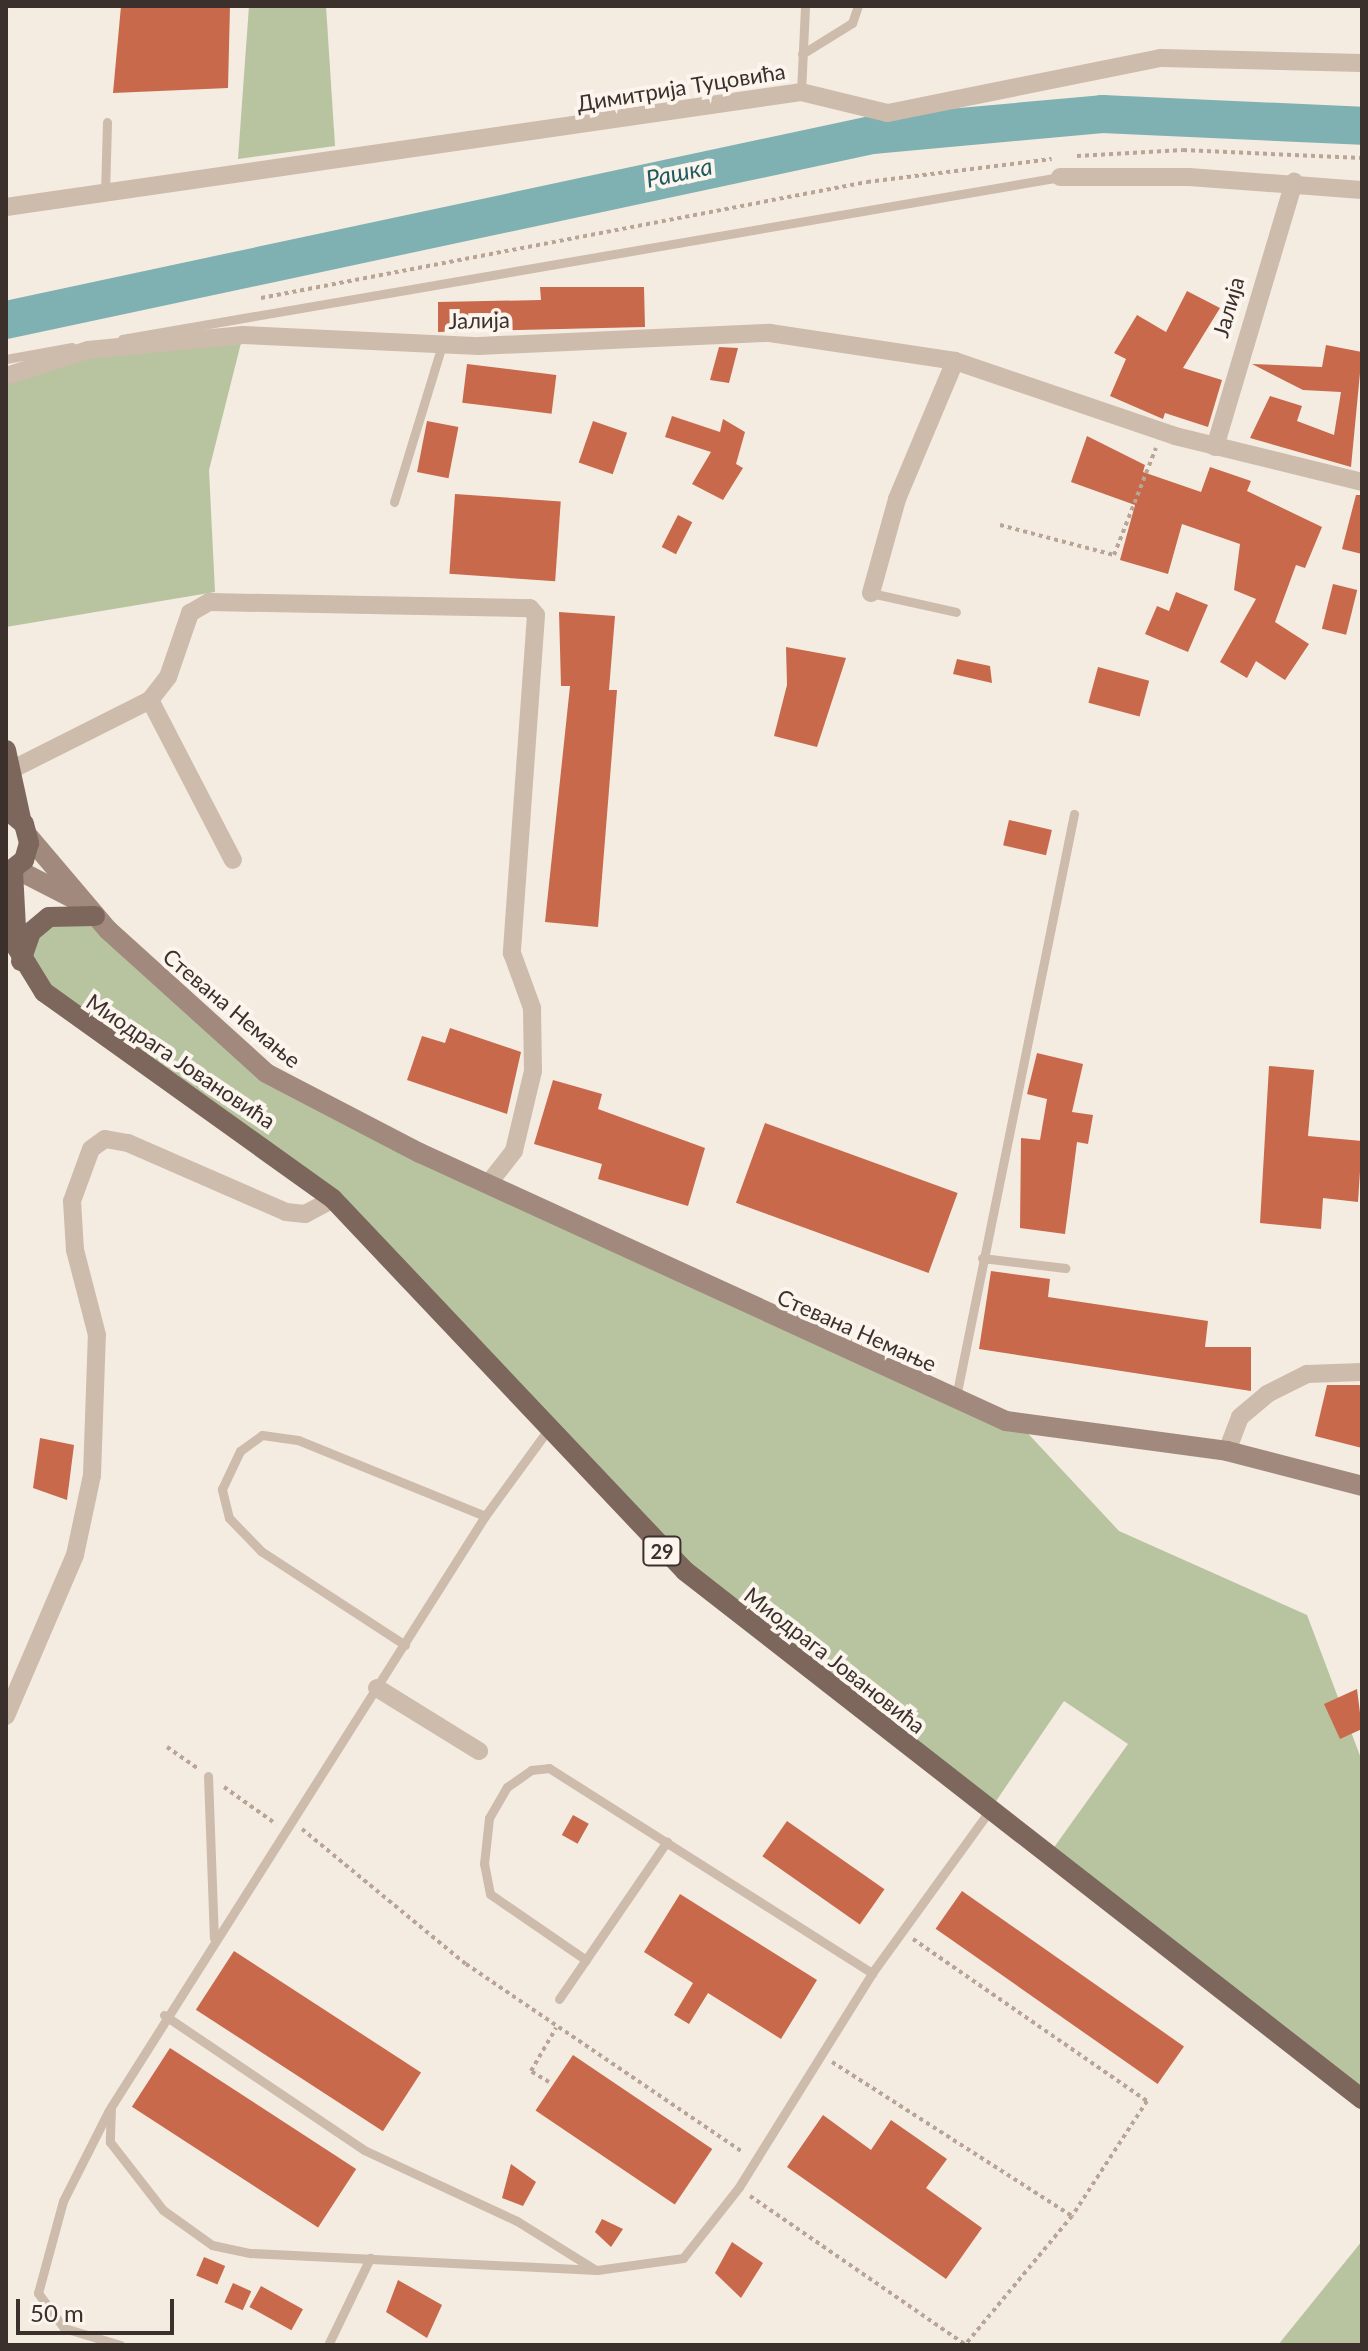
<!DOCTYPE html>
<html>
<head>
<meta charset="utf-8">
<style>
	body { margin:0 }
	#map { position:relative; width:1368px; height:2351px; overflow:hidden; background:#f4ebe1; font-family:Lato,sans-serif }
	div>[style] { position:absolute }
	[style*='--x'] { left:calc(var(--x)*1px); top:calc(var(--y)*1px); width:calc(var(--w)*1px); rotate:calc(var(--a)*1deg) }
	.green>* { inset:0; background:#b8c4a0 }
	.river>* { height:38px; margin:-19px; padding:0 19px; transform-origin:19px; border-radius:19px; background:#7fb0b2 }
	.building>* { inset:0; background:#c8694b; transform-origin:0 0 }
	.path>* { height:4px; margin-top:-2px; transform-origin:0; background:repeating-linear-gradient(90deg,#b9a596 0 4px,transparent 0 8px) }
	.lane>* { height:9px; margin:-4.5px; padding:0 4.5px; transform-origin:4.5px; border-radius:4.5px; background:#cdbbac }
	.street>* { height:18px; margin:-9px; padding:0 9px; transform-origin:9px; border-radius:9px; background:#cdbbac }
	.secondary>* { height:20px; margin:-10px; padding:0 10px; transform-origin:10px; border-radius:10px; background:#a18a7d }
	.primary>* { height:20px; margin:-10px; padding:0 10px; transform-origin:10px; border-radius:10px; background:#7d675c }
	span { translate:-50% -50%; white-space:nowrap; text-align:center; line-height:1.15; -webkit-text-stroke:8px #fbf5ee; paint-order:stroke }
	.shield-label span { padding:2px 6px; background:#fbf5ee; border:2px solid; border-radius:6px; -webkit-text-stroke-width:0 }
	.shield-label { font-size:20px; color:#3b302b; font-weight:700 }
	.street-label { font-size:22px; color:#3b302b }
	.water-label { font-size:24px; color:#1f5a5e; font-style:italic }
	.frame { position:absolute; inset:0; border:8px solid #3b302b; pointer-events:none }
	.scale { position:absolute; left:16px; top:2299px; width:158px; height:36px; box-sizing:border-box; border:4px solid #3b302b; border-top:0; padding-left:10px; font-size:24px; line-height:28px; white-space:nowrap; color:#3b302b; -webkit-text-stroke:6px #fbf5ee; paint-order:stroke }
</style>
</head>
<body>
<div id="map">
	<div class="green">
		<div style="clip-path:polygon(249px 6px,326px 6px,335px 146px,238px 159px)"></div>
		<div style="clip-path:polygon(243px 335px,209px 470px,215px 592px,6px 627px,6px 376px,29px 364px)"></div>
		<div style="clip-path:polygon(77px 913px,266px 1073px,1020px 1425px,1119px 1531px,1307px 1615px,1362px 1761px,1362px 2099px,1050px 1853px,1128px 1744px,1064px 1701px,990px 1810px,708px 1591px,382px 1247px,44px 992px,27px 939px)"></div>
		<div style="clip-path:polygon(1362px 2241px,1362px 2345px,1278px 2345px)"></div>
	</div>
	<div class="river">
		<div style="--x:6;--y:320;--w:886;--a:-12.06"></div>
		<div style="--x:872;--y:135;--w:231;--a:-5.2"></div>
		<div style="--x:1102;--y:114;--w:260;--a:2.6"></div>
	</div>
	<div class="building">
		<div style="clip-path:polygon(121px 6px,230px 6px,228px 88px,113px 93px)"></div>
		<div style="clip-path:polygon(540px 287px,644px 287px,645px 327px,438px 332px,438px 302px,541px 300px)"></div>
		<div style="clip-path:polygon(1187px 291px,1220px 308px,1183px 368px,1222px 380px,1208px 427px,1165px 413px,1163px 419px,1110px 396px,1126px 359px,1114px 353px,1137px 315px,1166px 332px)"></div>
		<div style="clip-path:polygon(1326px 345px,1362px 352px,1351px 467px,1250px 438px,1270px 396px,1302px 406px,1297px 421px,1334px 435px,1341px 392px,1303px 390px,1252px 364px,1322px 367px)"></div>
		<div style="clip-path:polygon(719px 347px,738px 348px,729px 383px,710px 380px)"></div>
		<div style="left:467px;top:364px;width:90px;height:39px;rotate:7deg"></div>
		<div style="clip-path:polygon(672px 416px,720px 432px,723px 419px,745px 432px,736px 464px,743px 468px,723px 500px,692px 484px,711px 452px,665px 437px)"></div>
		<div style="left:427px;top:421px;width:32px;height:52px;rotate:11deg"></div>
		<div style="left:593px;top:421px;width:36px;height:44px;rotate:19deg"></div>
		<div style="clip-path:polygon(1087px 436px,1145px 465px,1143px 472px,1201px 492px,1210px 467px,1251px 481px,1247px 491px,1322px 527px,1305px 568px,1296px 565px,1275px 622px,1309px 644px,1285px 680px,1256px 661px,1247px 678px,1220px 662px,1256px 599px,1234px 590px,1240px 544px,1182px 524px,1168px 574px,1120px 560px,1135px 505px,1071px 482px)"></div>
		<div style="left:455px;top:494px;width:106px;height:80px;rotate:4deg"></div>
		<div style="clip-path:polygon(1356px 495px,1362px 495px,1362px 554px,1342px 549px)"></div>
		<div style="left:678px;top:515px;width:16px;height:36px;rotate:27deg"></div>
		<div style="left:1333px;top:584px;width:25px;height:46px;rotate:14deg"></div>
		<div style="clip-path:polygon(1176px 592px,1208px 605px,1188px 652px,1145px 634px,1157px 606px,1169px 611px)"></div>
		<div style="clip-path:polygon(559px 612px,615px 616px,609px 690px,617px 690px,598px 927px,545px 922px,570px 686px,561px 686px)"></div>
		<div style="clip-path:polygon(786px 647px,846px 658px,817px 747px,774px 736px,787px 685px)"></div>
		<div style="clip-path:polygon(957px 659px,990px 666px,992px 683px,953px 674px)"></div>
		<div style="left:1098px;top:667px;width:53px;height:37px;rotate:15deg"></div>
		<div style="left:1009px;top:820px;width:44px;height:26px;rotate:13deg"></div>
		<div style="clip-path:polygon(450px 1028px,521px 1052px,507px 1114px,407px 1080px,422px 1036px,445px 1043px)"></div>
		<div style="clip-path:polygon(1037px 1053px,1083px 1064px,1072px 1112px,1093px 1115px,1088px 1144px,1077px 1142px,1065px 1234px,1020px 1228px,1021px 1138px,1040px 1140px,1047px 1099px,1027px 1094px)"></div>
		<div style="clip-path:polygon(1269px 1066px,1314px 1070px,1308px 1136px,1362px 1141px,1358px 1202px,1323px 1198px,1321px 1229px,1260px 1223px)"></div>
		<div style="clip-path:polygon(553px 1080px,602px 1094px,598px 1109px,705px 1148px,688px 1206px,598px 1179px,602px 1164px,534px 1144px)"></div>
		<div style="left:765px;top:1123px;width:205px;height:85px;rotate:20deg"></div>
		<div style="clip-path:polygon(991px 1271px,1050px 1279px,1048px 1297px,1208px 1321px,1205px 1347px,1251px 1347px,1251px 1391px,979px 1349px)"></div>
		<div style="clip-path:polygon(1327px 1385px,1362px 1385px,1362px 1448px,1315px 1436px)"></div>
		<div style="clip-path:polygon(40px 1438px,74px 1445px,67px 1500px,33px 1488px)"></div>
		<div style="clip-path:polygon(1357px 1689px,1362px 1729px,1340px 1739px,1324px 1704px)"></div>
		<div style="left:573px;top:1815px;width:18px;height:23px;rotate:29deg"></div>
		<div style="left:787px;top:1821px;width:119px;height:43px;rotate:35deg"></div>
		<div style="left:962px;top:1891px;width:271px;height:46px;rotate:35deg"></div>
		<div style="clip-path:polygon(680px 1894px,817px 1980px,781px 2039px,708px 1993px,689px 2024px,674px 2015px,693px 1983px,644px 1952px)"></div>
		<div style="left:234px;top:1951px;width:223px;height:70px;rotate:33deg"></div>
		<div style="left:170px;top:2048px;width:222px;height:70px;rotate:33deg"></div>
		<div style="left:573px;top:2055px;width:168px;height:67px;rotate:34deg"></div>
		<div style="clip-path:polygon(823px 2115px,871px 2150px,891px 2120px,947px 2159px,926px 2188px,982px 2228px,946px 2279px,787px 2167px)"></div>
		<div style="clip-path:polygon(511px 2164px,536px 2182px,523px 2206px,502px 2198px)"></div>
		<div style="clip-path:polygon(602px 2219px,623px 2229px,611px 2247px,595px 2232px)"></div>
		<div style="clip-path:polygon(732px 2242px,763px 2263px,741px 2298px,715px 2273px)"></div>
		<div style="left:204px;top:2257px;width:23px;height:20px;rotate:23deg"></div>
		<div style="clip-path:polygon(398px 2280px,442px 2305px,427px 2338px,386px 2312px)"></div>
		<div style="left:233px;top:2283px;width:20px;height:21px;rotate:24deg"></div>
		<div style="left:261px;top:2286px;width:48px;height:24px;rotate:29deg"></div>
	</div>
	<div class="path">
		<div style="--x:1077;--y:156;--w:106;--a:-3.2"></div>
		<div style="--x:1183;--y:150;--w:179;--a:2.6"></div>
		<div style="--x:261;--y:298;--w:617;--a:-10.84"></div>
		<div style="--x:867;--y:182;--w:186;--a:-7.1"></div>
		<div style="--x:1000;--y:525;--w:118;--a:14.7"></div>
		<div style="--x:1114;--y:555;--w:115;--a:-68.6"></div>
		<div style="--x:167;--y:1747;--w:37;--a:35"></div>
		<div style="--x:224;--y:1787;--w:64;--a:35.4"></div>
		<div style="--x:302;--y:1829;--w:212;--a:39.5"></div>
		<div style="--x:466;--y:1964;--w:335;--a:34.2"></div>
		<div style="--x:913;--y:1939;--w:285;--a:34.7"></div>
		<div style="--x:1147;--y:2101;--w:137;--a:123.1"></div>
		<div style="--x:1072;--y:2216;--w:168;--a:129.7"></div>
		<div style="--x:832;--y:2062;--w:285;--a:32.7"></div>
		<div style="--x:549;--y:2082;--w:21;--a:-149"></div>
		<div style="--x:531;--y:2071;--w:50;--a:-59.8"></div>
		<div style="--x:750;--y:2196;--w:262;--a:34.6"></div>
	</div>
	<div class="lane">
		<div style="--x:802;--y:54;--w:59;--a:-31.8"></div>
		<div style="--x:852;--y:23;--w:18;--a:-71"></div>
		<div style="--x:801;--y:92;--w:86;--a:-87.3"></div>
		<div style="--x:105;--y:194;--w:72;--a:-88.4"></div>
		<div style="--x:122;--y:339;--w:952;--a:-9.8"></div>
		<div style="--x:6;--y:359;--w:67;--a:-10.3"></div>
		<div style="--x:394;--y:502;--w:164;--a:-73"></div>
		<div style="--x:871;--y:593;--w:87;--a:12.6"></div>
		<div style="--x:982;--y:1258;--w:84;--a:6.9"></div>
		<div style="--x:956;--y:1397;--w:595;--a:-78.56"></div>
		<div style="--x:547;--y:1431;--w:105;--a:126.1"></div>
		<div style="--x:485;--y:1516;--w:699;--a:122.33"></div>
		<div style="--x:111;--y:2107;--w:35;--a:92"></div>
		<div style="--x:110;--y:2142;--w:86;--a:52.1"></div>
		<div style="--x:163;--y:2210;--w:60;--a:35.5"></div>
		<div style="--x:212;--y:2245;--w:40;--a:12"></div>
		<div style="--x:251;--y:2253;--w:346;--a:2.8"></div>
		<div style="--x:597;--y:2270;--w:87;--a:-7.9"></div>
		<div style="--x:683;--y:2258;--w:90;--a:-51.7"></div>
		<div style="--x:739;--y:2187;--w:252;--a:-58.1"></div>
		<div style="--x:872;--y:1973;--w:201;--a:-54.1"></div>
		<div style="--x:405;--y:1645;--w:172;--a:-146.9"></div>
		<div style="--x:261;--y:1551;--w:46;--a:-134.1"></div>
		<div style="--x:229;--y:1518;--w:30;--a:-104"></div>
		<div style="--x:222;--y:1489;--w:42;--a:-64.7"></div>
		<div style="--x:240;--y:1451;--w:27;--a:-36"></div>
		<div style="--x:262;--y:1435;--w:36;--a:8"></div>
		<div style="--x:298;--y:1440;--w:202;--a:22.1"></div>
		<div style="--x:208;--y:1776;--w:162;--a:87.9"></div>
		<div style="--x:586;--y:1960;--w:116;--a:-145.5"></div>
		<div style="--x:490;--y:1894;--w:31;--a:-101"></div>
		<div style="--x:484;--y:1864;--w:46;--a:-83.8"></div>
		<div style="--x:489;--y:1818;--w:36;--a:-60"></div>
		<div style="--x:507;--y:1787;--w:29;--a:-35"></div>
		<div style="--x:531;--y:1770;--w:18;--a:-6"></div>
		<div style="--x:549;--y:1768;--w:383;--a:32.4"></div>
		<div style="--x:559;--y:1999;--w:191;--a:-55.6"></div>
		<div style="--x:164;--y:2015;--w:241;--a:34"></div>
		<div style="--x:364;--y:2150;--w:169;--a:24.9"></div>
		<div style="--x:517;--y:2221;--w:91;--a:31.9"></div>
		<div style="--x:109;--y:2110;--w:102;--a:116.8"></div>
		<div style="--x:63;--y:2201;--w:95;--a:105.2"></div>
		<div style="--x:38;--y:2293;--w:44;--a:53.4"></div>
		<div style="--x:64;--y:2328;--w:59;--a:16.9"></div>
		<div style="--x:328;--y:2345;--w:97;--a:-64.2"></div>
	</div>
	<div class="street">
		<div style="--x:1060;--y:177;--w:129;--a:0"></div>
		<div style="--x:1189;--y:177;--w:173;--a:4.3"></div>
		<div style="--x:6;--y:207;--w:803;--a:-8.23"></div>
		<div style="--x:801;--y:92;--w:89;--a:13.6"></div>
		<div style="--x:888;--y:113;--w:278;--a:-11.4"></div>
		<div style="--x:1161;--y:58;--w:201;--a:1.4"></div>
		<div style="--x:6;--y:376;--w:86;--a:-17.6"></div>
		<div style="--x:88;--y:350;--w:156;--a:-5.5"></div>
		<div style="--x:243;--y:335;--w:236;--a:2.7"></div>
		<div style="--x:479;--y:346;--w:291;--a:-2.6"></div>
		<div style="--x:770;--y:333;--w:187;--a:8.6"></div>
		<div style="--x:955;--y:361;--w:232;--a:18.8"></div>
		<div style="--x:1175;--y:436;--w:193;--a:13.8"></div>
		<div style="--x:1215;--y:447;--w:277;--a:-73.4"></div>
		<div style="--x:871;--y:593;--w:98;--a:-74.5"></div>
		<div style="--x:897;--y:499;--w:150;--a:-67.2"></div>
		<div style="--x:150;--y:700;--w:180;--a:62.6"></div>
		<div style="--x:11;--y:770;--w:156;--a:-26.7"></div>
		<div style="--x:150;--y:700;--w:29;--a:-52"></div>
		<div style="--x:168;--y:677;--w:68;--a:-71"></div>
		<div style="--x:190;--y:613;--w:22;--a:-30"></div>
		<div style="--x:209;--y:602;--w:321;--a:1.1"></div>
		<div style="--x:530;--y:608;--w:9;--a:49"></div>
		<div style="--x:536;--y:615;--w:339;--a:94.1"></div>
		<div style="--x:512;--y:953;--w:59;--a:70"></div>
		<div style="--x:532;--y:1008;--w:63;--a:89.1"></div>
		<div style="--x:533;--y:1071;--w:82;--a:103.4"></div>
		<div style="--x:514;--y:1151;--w:42;--a:128.2"></div>
		<div style="--x:1227;--y:1451;--w:36;--a:-69"></div>
		<div style="--x:1240;--y:1417;--w:35;--a:-40"></div>
		<div style="--x:1267;--y:1394;--w:45;--a:-26.6"></div>
		<div style="--x:1307;--y:1374;--w:55;--a:-2.1"></div>
		<div style="--x:377;--y:1688;--w:120;--a:31.7"></div>
		<div style="--x:6;--y:1716;--w:175;--a:-66.8"></div>
		<div style="--x:75;--y:1555;--w:82;--a:-78"></div>
		<div style="--x:92;--y:1475;--w:140;--a:-88"></div>
		<div style="--x:97;--y:1335;--w:88;--a:-104.5"></div>
		<div style="--x:75;--y:1250;--w:49;--a:-93.5"></div>
		<div style="--x:72;--y:1201;--w:55;--a:-69.9"></div>
		<div style="--x:91;--y:1149;--w:17;--a:-36"></div>
		<div style="--x:105;--y:1139;--w:23;--a:10"></div>
		<div style="--x:128;--y:1143;--w:172;--a:23.6"></div>
		<div style="--x:286;--y:1212;--w:19;--a:6"></div>
		<div style="--x:305;--y:1214;--w:32;--a:-28"></div>
	</div>
	<div class="secondary">
		<div style="--x:29;--y:837;--w:122;--a:49.7"></div>
		<div style="--x:108;--y:930;--w:213;--a:42.1"></div>
		<div style="--x:266;--y:1073;--w:174;--a:27.5"></div>
		<div style="--x:420;--y:1153;--w:644;--a:24.58"></div>
		<div style="--x:1006;--y:1421;--w:223;--a:7.7"></div>
		<div style="--x:1227;--y:1451;--w:139;--a:14.5"></div>
		<div style="--x:16;--y:869;--w:74;--a:27.3"></div>
	</div>
	<div class="primary">
		<div style="--x:6;--y:750;--w:71;--a:77.7"></div>
		<div style="--x:6;--y:809;--w:23;--a:40"></div>
		<div style="--x:24;--y:824;--w:20;--a:75"></div>
		<div style="--x:29;--y:843;--w:18;--a:106"></div>
		<div style="--x:24;--y:860;--w:23;--a:142"></div>
		<div style="--x:13;--y:871;--w:77;--a:87"></div>
		<div style="--x:17;--y:948;--w:52;--a:58.5"></div>
		<div style="--x:44;--y:992;--w:355;--a:35.6"></div>
		<div style="--x:333;--y:1199;--w:512;--a:46.58"></div>
		<div style="--x:685;--y:1571;--w:859;--a:37.95"></div>
		<div style="--x:21;--y:961;--w:31;--a:-71"></div>
		<div style="--x:31;--y:932;--w:23;--a:-40"></div>
		<div style="--x:49;--y:917;--w:46;--a:-1.2"></div>
	</div>
	<div class="shield-label">
		<span style="left:662px;top:1551px">29</span>
	</div>
	<div class="street-label">
		<span style="left:681px;top:87px;rotate:-9deg">Димитрија Туцовића</span>
		<span style="left:1228px;top:307px;rotate:-74deg">Јалија</span>
		<span style="left:479px;top:320px;rotate:-1deg">Јалија</span>
		<span style="left:232px;top:1008px;rotate:40deg">Стевана Немање</span>
		<span style="left:181px;top:1061px;rotate:34deg">Миодрага Јовановића</span>
		<span style="left:857px;top:1330px;rotate:24deg">Стевана Немање</span>
		<span style="left:835px;top:1660px;rotate:38deg">Миодрага Јовановића</span>
	</div>
	<div class="water-label">
		<span style="left:679px;top:172px;rotate:-12deg">Рашка</span>
	</div>
	<div class="frame"></div>
	<div class="scale">50 m</div>
</div>
</body>
</html>
